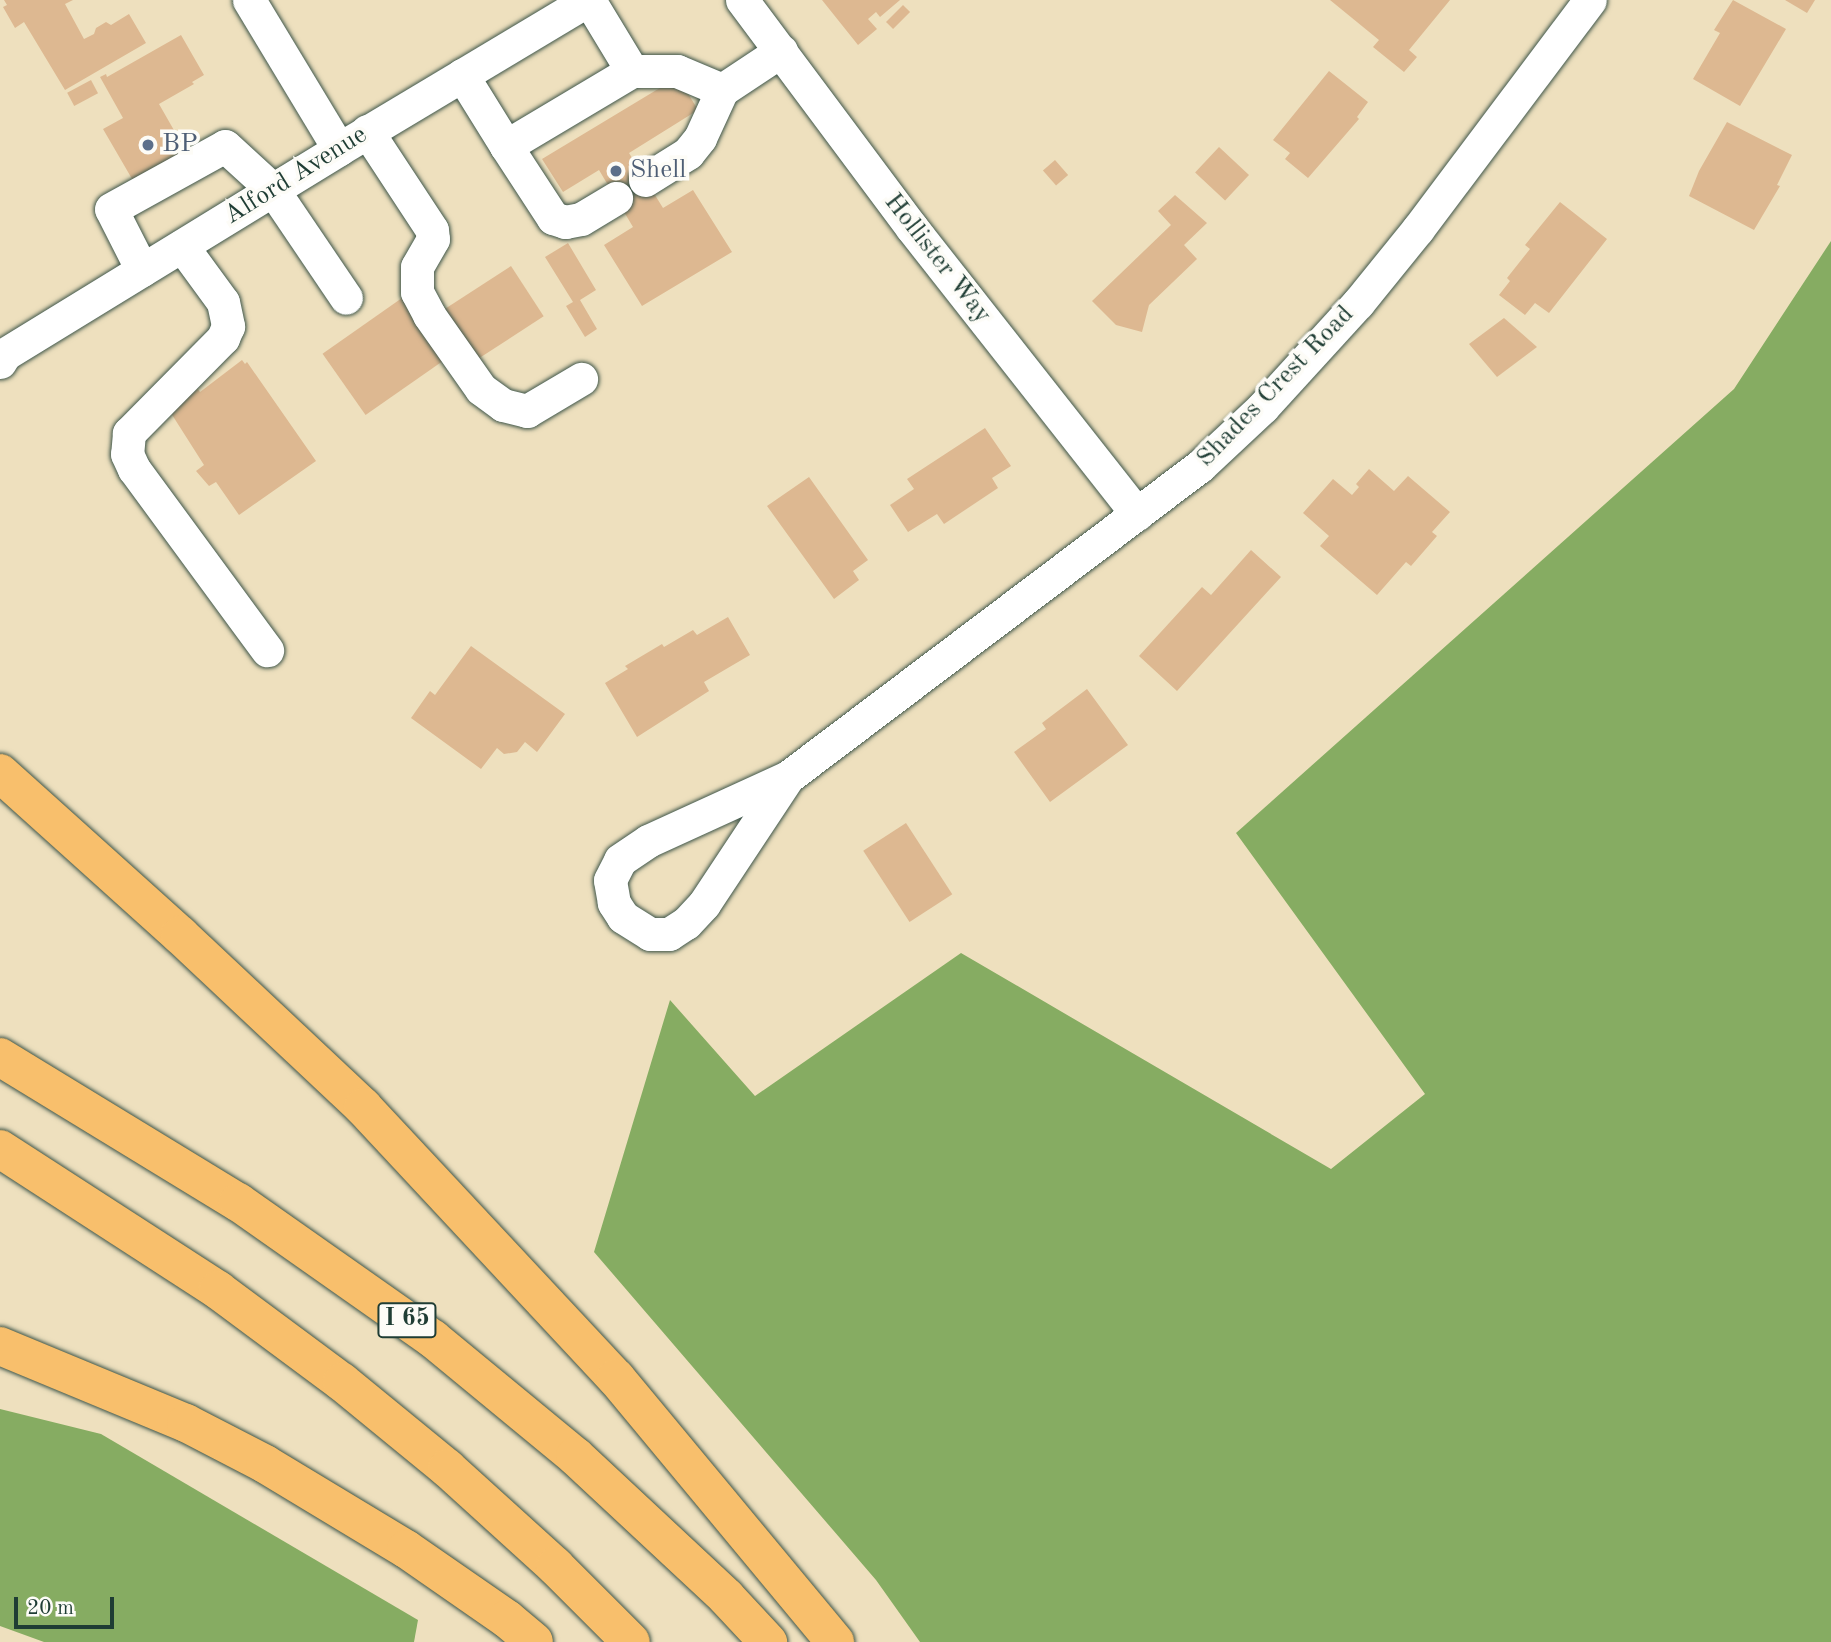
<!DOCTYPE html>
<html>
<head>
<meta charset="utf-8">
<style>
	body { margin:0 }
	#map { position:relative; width:1831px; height:1642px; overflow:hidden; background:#eee0be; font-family:"Old Standard TT",serif }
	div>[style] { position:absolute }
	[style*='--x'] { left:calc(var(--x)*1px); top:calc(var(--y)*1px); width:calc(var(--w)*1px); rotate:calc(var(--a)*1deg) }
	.forest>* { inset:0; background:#86ac62 }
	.building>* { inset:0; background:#ddb891; transform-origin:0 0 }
	.roads { filter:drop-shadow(0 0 2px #3e5549) drop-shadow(0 0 2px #3e5549) }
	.minor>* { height:33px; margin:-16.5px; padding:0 16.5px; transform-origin:16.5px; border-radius:16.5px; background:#fff }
	.highway>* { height:38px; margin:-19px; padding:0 19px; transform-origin:19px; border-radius:19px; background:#f8bf6c }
	.dots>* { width:19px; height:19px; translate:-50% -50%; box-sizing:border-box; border:4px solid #fdfcf7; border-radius:50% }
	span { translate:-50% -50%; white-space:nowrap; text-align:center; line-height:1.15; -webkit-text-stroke:7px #fdfcf7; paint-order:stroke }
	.shield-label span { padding:2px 5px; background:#fdfcf7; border:2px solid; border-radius:5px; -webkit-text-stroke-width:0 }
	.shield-label { font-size:24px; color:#1f3d34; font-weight:700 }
	.service-label { font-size:26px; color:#4e5e75 }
	.left { translate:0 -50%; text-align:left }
	.street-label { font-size:26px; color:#1f3d34 }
	.scale { position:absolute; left:14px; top:1597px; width:100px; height:32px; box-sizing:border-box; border:4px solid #1f3d34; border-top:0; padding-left:9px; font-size:21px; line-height:24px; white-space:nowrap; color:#1f3d34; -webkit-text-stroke:5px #fdfcf7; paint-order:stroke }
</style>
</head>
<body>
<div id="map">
	<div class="forest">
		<div style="clip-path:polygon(1831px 241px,1831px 1642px,920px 1642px,876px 1580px,594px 1252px,670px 1000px,755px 1096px,961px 953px,1331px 1169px,1425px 1094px,1236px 833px,1734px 389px)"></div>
		<div style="clip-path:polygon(0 1409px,101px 1434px,418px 1620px,414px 1642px,44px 1642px,0 1626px)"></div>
	</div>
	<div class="building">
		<div style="clip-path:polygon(4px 0,73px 0,65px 4px,84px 39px,94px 34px,96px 28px,106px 22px,111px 25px,129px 14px,146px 43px,65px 90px,24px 22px,15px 28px,3px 7px,7px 5px)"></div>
		<div style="clip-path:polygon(822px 0,900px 0,880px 17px,876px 12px,868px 19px,877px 29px,858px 45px)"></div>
		<div style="clip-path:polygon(1330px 0,1450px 0,1409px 50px,1417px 57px,1404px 72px,1373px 47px,1379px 40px)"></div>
		<div style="clip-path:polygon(1733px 0,1786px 29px,1740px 106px,1693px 79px,1720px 33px,1714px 30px)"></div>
		<div style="clip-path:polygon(1785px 0,1815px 0,1807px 13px)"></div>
		<div style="left:903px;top:5px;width:10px;height:24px;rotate:45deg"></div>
		<div style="clip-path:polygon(181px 35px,204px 75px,192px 82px,194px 84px,159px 104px,187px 153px,135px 184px,103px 129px,123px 118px,100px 77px,106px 74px,107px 77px)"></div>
		<div style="clip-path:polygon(1329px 71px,1368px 102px,1357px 117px,1359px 119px,1308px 178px,1285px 159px,1290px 153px,1273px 140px)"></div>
		<div style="clip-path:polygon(678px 77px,698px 110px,629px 153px,663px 208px,693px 190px,732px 252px,642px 306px,604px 245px,633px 227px,599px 170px,563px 192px,542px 159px)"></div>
		<div style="left:91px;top:80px;width:15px;height:27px;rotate:62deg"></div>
		<div style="clip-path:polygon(1727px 122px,1792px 155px,1777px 185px,1780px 186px,1754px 230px,1689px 196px,1699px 171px)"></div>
		<div style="left:1219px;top:147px;width:41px;height:35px;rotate:43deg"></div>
		<div style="left:1055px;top:160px;width:20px;height:16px;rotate:49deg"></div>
		<div style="clip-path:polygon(1175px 195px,1207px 223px,1184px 245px,1197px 259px,1149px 305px,1142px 332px,1116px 325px,1092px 301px,1171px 225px,1158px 211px)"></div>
		<div style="clip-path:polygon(1560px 202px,1607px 239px,1549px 313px,1535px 303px,1525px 315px,1499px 295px,1510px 281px,1507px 278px,1530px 249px,1525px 245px)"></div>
		<div style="clip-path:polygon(568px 243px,596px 290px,580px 300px,597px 329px,585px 337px,566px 306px,573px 302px,545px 257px)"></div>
		<div style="left:511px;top:266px;width:60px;height:84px;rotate:57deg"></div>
		<div style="left:402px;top:298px;width:75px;height:97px;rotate:55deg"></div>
		<div style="clip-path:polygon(1504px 318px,1537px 347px,1497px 377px,1469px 344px)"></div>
		<div style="clip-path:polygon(242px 360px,245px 364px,247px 362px,316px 461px,239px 515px,216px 482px,209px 486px,196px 471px,204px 465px,169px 410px,198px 389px,200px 392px)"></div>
		<div style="clip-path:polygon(985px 428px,1011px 466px,992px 478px,998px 488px,944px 524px,937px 514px,908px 532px,890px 505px,914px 489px,907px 479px)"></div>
		<div style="clip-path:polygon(1369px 469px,1394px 491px,1408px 476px,1450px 512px,1432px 532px,1437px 536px,1411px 566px,1406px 562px,1377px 595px,1320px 546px,1329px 536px,1303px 513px,1333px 479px,1352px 495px,1359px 487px,1356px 484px)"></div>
		<div style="clip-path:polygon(809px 477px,868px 560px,853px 571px,859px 580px,834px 599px,767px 506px)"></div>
		<div style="clip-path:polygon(1251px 550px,1281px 577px,1177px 691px,1139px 656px,1202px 587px,1211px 595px)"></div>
		<div style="clip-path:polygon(728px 617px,750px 655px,704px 682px,709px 691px,637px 737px,605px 683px,628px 669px,625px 666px,662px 644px,664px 647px,693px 630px,697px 635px)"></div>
		<div style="clip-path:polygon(471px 646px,565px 714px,537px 752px,525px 742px,517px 752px,504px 754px,497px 748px,481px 769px,411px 718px,430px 691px,435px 695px)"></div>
		<div style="clip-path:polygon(1087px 689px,1128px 745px,1050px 802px,1014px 752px,1046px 729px,1042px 723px)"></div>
		<div style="left:906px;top:823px;width:85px;height:51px;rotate:57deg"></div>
	</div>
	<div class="roads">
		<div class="minor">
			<div style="--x:249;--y:0;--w:174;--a:58.9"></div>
			<div style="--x:589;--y:0;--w:83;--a:58.8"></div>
			<div style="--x:632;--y:71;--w:45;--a:0"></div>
			<div style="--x:677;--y:71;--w:49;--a:22.9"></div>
			<div style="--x:722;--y:90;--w:71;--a:-33.5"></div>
			<div style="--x:742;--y:0;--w:284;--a:53.3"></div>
			<div style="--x:912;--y:228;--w:364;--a:51.8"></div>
			<div style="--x:462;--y:75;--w:84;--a:58.2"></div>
			<div style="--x:506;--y:146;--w:147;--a:-30.8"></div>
			<div style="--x:367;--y:131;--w:118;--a:56.7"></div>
			<div style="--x:432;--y:230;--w:9;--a:84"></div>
			<div style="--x:433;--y:239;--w:32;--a:120"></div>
			<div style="--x:417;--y:267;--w:25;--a:90"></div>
			<div style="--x:417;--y:292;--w:26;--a:62"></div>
			<div style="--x:429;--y:315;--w:90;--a:54.9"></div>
			<div style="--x:481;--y:389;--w:27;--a:36"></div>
			<div style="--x:503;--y:405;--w:25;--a:14"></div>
			<div style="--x:527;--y:411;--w:63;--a:-30.7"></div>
			<div style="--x:506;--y:146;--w:86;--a:56.9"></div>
			<div style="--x:553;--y:218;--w:13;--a:18"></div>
			<div style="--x:565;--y:222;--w:16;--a:-11"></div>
			<div style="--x:581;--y:219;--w:41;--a:-31"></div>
			<div style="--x:645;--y:180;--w:51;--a:-32.1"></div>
			<div style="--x:688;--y:153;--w:19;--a:-51"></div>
			<div style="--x:700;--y:138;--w:53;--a:-65.4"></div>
			<div style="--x:182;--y:246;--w:69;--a:53.8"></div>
			<div style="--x:223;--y:302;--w:25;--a:78"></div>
			<div style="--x:228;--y:326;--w:13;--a:113"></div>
			<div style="--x:223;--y:338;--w:134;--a:134.7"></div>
			<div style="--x:129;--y:433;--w:21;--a:95"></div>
			<div style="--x:127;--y:454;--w:17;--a:65"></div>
			<div style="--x:134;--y:469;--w:225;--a:53.7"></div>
			<div style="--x:142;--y:270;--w:68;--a:-116.9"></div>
			<div style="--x:111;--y:209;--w:130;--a:-28.9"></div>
			<div style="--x:225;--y:146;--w:65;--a:42.5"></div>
			<div style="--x:273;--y:190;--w:130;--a:55.9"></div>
			<div style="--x:0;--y:362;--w:9;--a:-58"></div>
			<div style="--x:5;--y:354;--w:392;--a:-31.5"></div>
			<div style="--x:339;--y:149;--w:290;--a:-30.9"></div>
			<div style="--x:788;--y:777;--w:152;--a:123.5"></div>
			<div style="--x:704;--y:904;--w:26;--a:133"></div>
			<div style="--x:686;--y:923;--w:20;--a:147"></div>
			<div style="--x:669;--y:934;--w:19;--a:180"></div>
			<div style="--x:650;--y:934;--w:32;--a:-148"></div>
			<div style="--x:623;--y:917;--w:17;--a:-123"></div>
			<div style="--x:614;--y:903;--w:23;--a:-100"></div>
			<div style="--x:610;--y:880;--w:22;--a:-63"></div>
			<div style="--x:620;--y:860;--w:34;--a:-34"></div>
			<div style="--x:648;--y:841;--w:154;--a:-24.6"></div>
			<div style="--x:788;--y:777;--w:516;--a:-37.05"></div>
			<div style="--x:1200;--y:466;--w:86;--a:-43.1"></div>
			<div style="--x:1263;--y:407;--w:141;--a:-47.6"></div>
			<div style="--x:1358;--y:303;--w:95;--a:-51"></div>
			<div style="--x:1418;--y:229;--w:286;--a:-53.1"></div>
		</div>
		<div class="highway">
			<div style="--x:0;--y:773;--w:242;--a:42"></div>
			<div style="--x:180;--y:935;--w:251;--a:43.2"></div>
			<div style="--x:363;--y:1107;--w:371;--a:47"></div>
			<div style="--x:616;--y:1378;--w:343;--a:50.3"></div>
			<div style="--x:0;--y:1057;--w:279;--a:31.4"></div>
			<div style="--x:238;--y:1202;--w:238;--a:35.1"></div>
			<div style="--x:433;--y:1339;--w:184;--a:39.5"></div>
			<div style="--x:575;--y:1456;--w:207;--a:43"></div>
			<div style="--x:726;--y:1597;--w:62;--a:47"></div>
			<div style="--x:0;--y:1149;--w:260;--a:32.9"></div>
			<div style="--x:218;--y:1290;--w:154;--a:36.6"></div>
			<div style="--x:342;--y:1382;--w:136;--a:39.3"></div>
			<div style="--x:447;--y:1468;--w:146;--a:42.2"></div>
			<div style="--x:555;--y:1566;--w:107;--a:45"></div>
			<div style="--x:0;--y:1346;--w:201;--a:22.5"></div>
			<div style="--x:186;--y:1423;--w:89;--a:27.4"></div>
			<div style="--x:265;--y:1464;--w:165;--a:31.1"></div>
			<div style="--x:406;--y:1549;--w:123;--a:34.7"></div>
			<div style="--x:507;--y:1619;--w:35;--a:40"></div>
		</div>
	</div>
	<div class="dots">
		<div style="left:148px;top:145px;background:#5c6f8a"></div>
		<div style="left:616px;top:171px;background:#5c6f8a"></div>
	</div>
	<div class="shield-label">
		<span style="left:407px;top:1320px">I 65</span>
	</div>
	<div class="service-label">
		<span class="left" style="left:162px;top:145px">BP</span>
		<span class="left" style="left:630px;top:171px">Shell</span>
	</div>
	<div class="street-label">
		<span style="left:296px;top:176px;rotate:-32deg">Alford Avenue</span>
		<span style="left:937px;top:259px;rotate:52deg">Hollister Way</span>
		<span style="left:1276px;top:387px;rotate:-46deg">Shades Crest Road</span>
	</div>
	<div class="scale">20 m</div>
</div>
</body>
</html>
